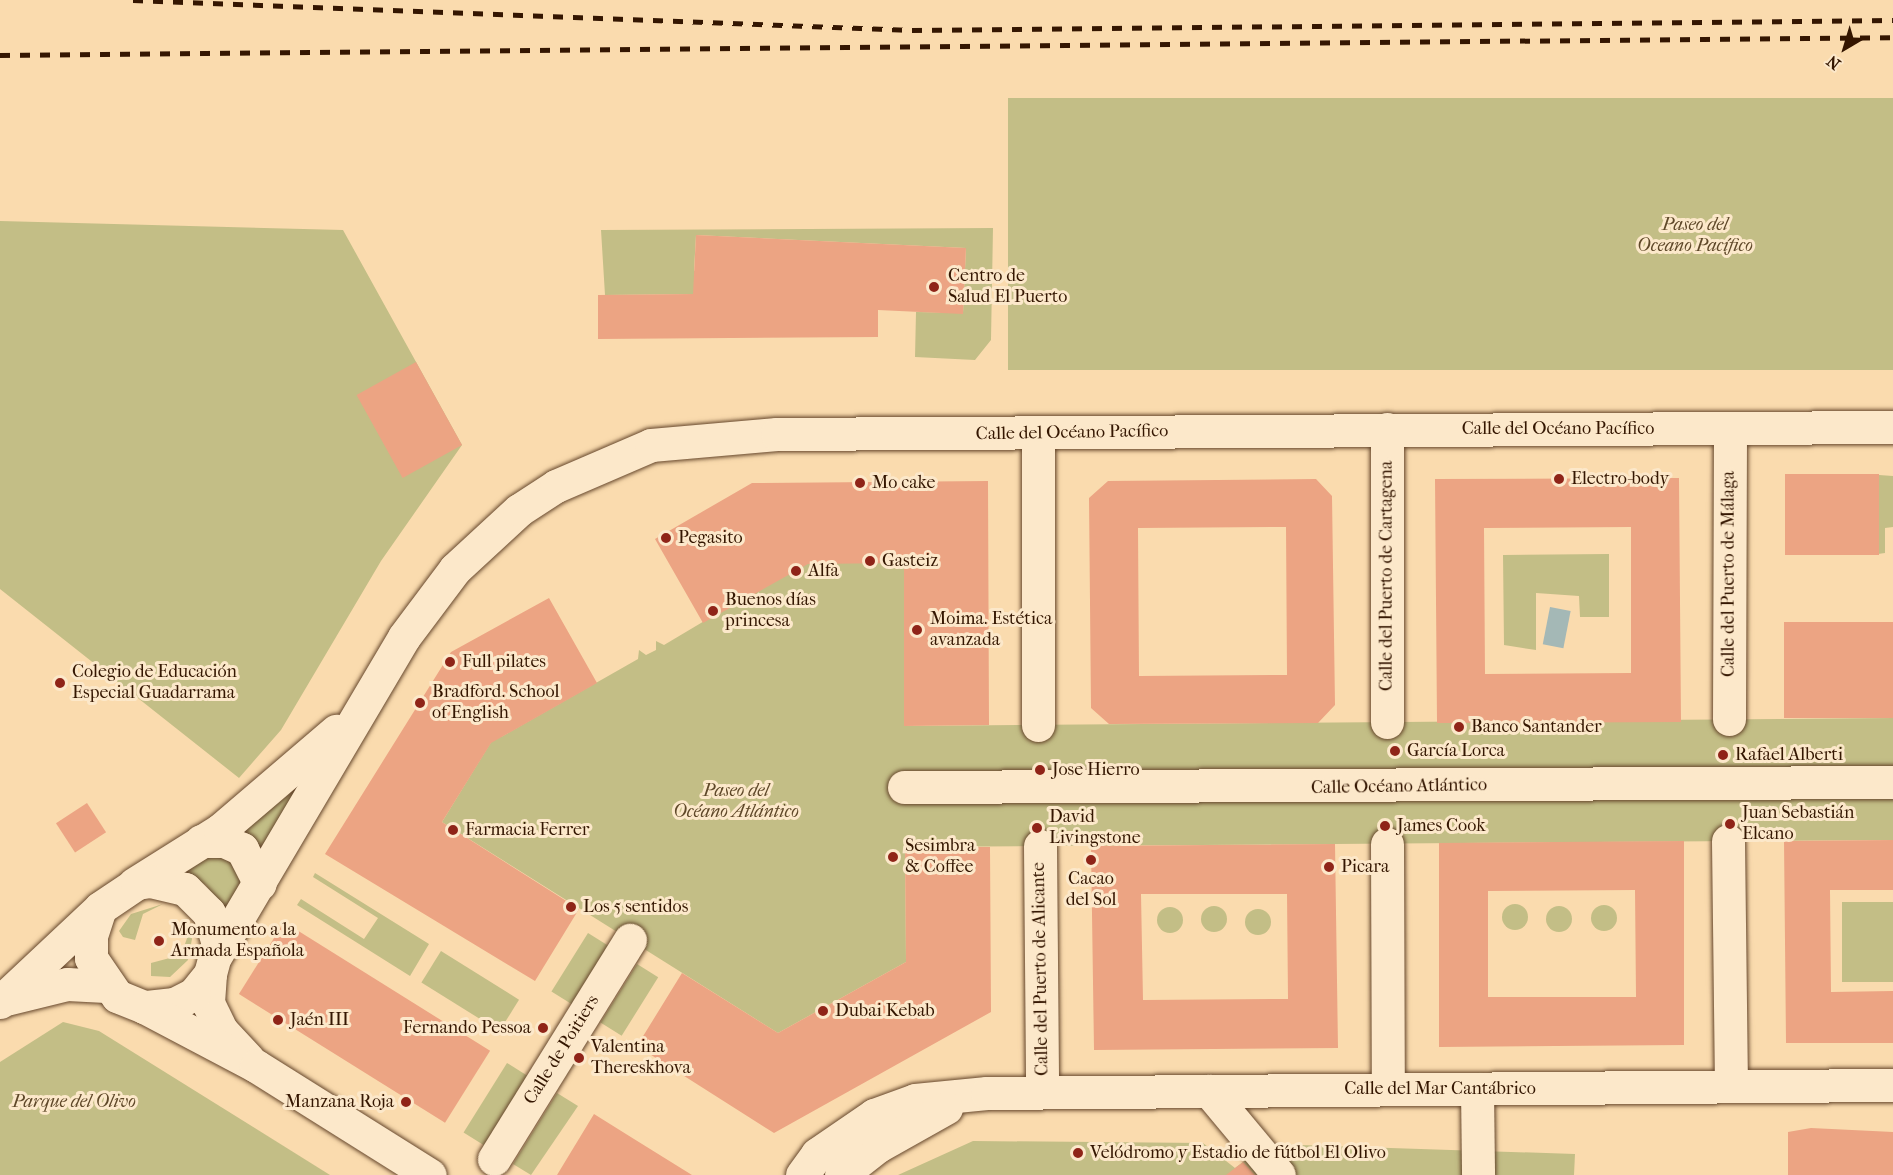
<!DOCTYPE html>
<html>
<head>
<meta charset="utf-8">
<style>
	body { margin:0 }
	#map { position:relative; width:1893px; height:1175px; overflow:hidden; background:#fadbae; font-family:"IM FELL French Canon",serif }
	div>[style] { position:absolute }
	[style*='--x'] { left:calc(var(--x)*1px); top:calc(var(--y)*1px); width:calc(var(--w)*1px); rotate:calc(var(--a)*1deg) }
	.green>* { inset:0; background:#c3be86; transform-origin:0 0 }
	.round { border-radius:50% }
	.water>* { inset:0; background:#a4b8b6; transform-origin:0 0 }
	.building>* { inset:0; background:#eca483; transform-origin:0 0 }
	.roads { filter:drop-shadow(0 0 2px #66472c) drop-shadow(0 0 2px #66472c) }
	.minor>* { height:33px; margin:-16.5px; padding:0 16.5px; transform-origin:16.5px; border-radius:16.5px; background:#fce8ca }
	.rail>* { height:4.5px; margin-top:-2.25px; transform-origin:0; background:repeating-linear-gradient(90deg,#341601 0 10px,transparent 0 20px) }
	.dots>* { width:16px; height:16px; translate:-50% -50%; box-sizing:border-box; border:3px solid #fce8ca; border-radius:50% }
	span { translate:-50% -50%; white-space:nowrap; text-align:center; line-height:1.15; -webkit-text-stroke:6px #fce8ca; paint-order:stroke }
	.park-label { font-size:18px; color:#5f4829; font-style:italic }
	.poi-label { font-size:18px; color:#341601 }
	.left { translate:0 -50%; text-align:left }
	.right { translate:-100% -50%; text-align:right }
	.street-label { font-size:18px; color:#341601 }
	.north { position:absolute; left:1815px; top:18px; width:60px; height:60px; -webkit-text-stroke:4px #fce8ca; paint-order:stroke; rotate:218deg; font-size:16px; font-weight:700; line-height:24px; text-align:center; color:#341601 }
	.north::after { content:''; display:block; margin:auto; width:21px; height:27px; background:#341601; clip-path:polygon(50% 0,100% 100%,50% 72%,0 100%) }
</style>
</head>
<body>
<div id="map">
	<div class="green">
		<div style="left:1893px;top:98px;width:272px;height:885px;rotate:90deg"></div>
		<div style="clip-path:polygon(0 221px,343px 230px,462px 445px,381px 561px,281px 730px,239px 778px,0 589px)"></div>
		<div style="clip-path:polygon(993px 228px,991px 340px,975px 360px,915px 357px,916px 312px,963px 313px,966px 248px,696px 235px,694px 271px,786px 275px,786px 293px,605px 295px,601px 230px)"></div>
		<div style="clip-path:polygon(1879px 475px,1893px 476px,1893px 527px,1885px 528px,1885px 553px,1878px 554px)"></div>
		<div style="clip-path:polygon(1609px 554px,1609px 617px,1580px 617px,1579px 596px,1536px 593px,1536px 650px,1504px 645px,1503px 555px)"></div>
		<div style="clip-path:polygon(802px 563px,904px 563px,904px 726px,1893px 718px,1893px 840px,905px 847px,906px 962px,778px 1033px,442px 822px,496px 734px,501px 737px,638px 659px,639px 650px,646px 655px,656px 650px,656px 641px,664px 645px)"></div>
		<div style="clip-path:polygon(296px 789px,264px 855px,236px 837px)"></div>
		<div style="clip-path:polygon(218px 852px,246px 871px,226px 914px,206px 885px,183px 872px)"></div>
		<div style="clip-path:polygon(315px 873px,429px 944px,410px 976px,297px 905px,301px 899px,364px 939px,378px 918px,313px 877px)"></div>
		<div style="left:1842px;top:902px;width:51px;height:80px"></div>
		<div style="clip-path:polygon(163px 904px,143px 914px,135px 940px,123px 937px,119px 931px,131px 914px)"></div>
		<div class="round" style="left:1502px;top:904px;width:26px;height:26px"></div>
		<div class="round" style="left:1591px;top:905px;width:26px;height:26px"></div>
		<div class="round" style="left:1546px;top:906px;width:26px;height:26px"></div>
		<div class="round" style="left:1201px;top:906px;width:26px;height:26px"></div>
		<div class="round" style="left:1157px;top:907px;width:26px;height:26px"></div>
		<div class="round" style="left:1245px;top:909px;width:26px;height:26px"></div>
		<div style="clip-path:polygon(190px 930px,192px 939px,188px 960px,170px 977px,151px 976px,151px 963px,181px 955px)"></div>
		<div style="left:588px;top:933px;width:25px;height:69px;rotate:32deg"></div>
		<div style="left:441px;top:951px;width:92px;height:37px;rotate:32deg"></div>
		<div style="left:637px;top:964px;width:25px;height:69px;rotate:32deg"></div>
		<div style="clip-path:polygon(63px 1022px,99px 1031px,330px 1175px,0 1175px,0 1062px)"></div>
		<div style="left:507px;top:1063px;width:25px;height:82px;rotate:32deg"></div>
		<div style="clip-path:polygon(557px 1093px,578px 1106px,531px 1175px,513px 1164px)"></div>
		<div style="clip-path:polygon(973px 1141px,1203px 1143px,1235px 1168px,1267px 1144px,1575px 1154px,1574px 1175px,898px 1175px)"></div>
	</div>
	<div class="water">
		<div style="left:1550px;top:607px;width:21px;height:38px;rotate:11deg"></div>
	</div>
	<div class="building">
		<div style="clip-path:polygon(696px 235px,966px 248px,963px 314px,878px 310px,878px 337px,598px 339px,598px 295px,693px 294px)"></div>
		<div style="left:416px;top:362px;width:95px;height:68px;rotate:61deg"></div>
		<div style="left:1785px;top:474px;width:94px;height:81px"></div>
		<div style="clip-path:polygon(evenodd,1679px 478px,1681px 722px,1437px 723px,1435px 479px,1679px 478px,1631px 527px,1631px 673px,1485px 674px,1484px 528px,1631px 527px)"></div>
		<div style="clip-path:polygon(evenodd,1316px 479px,1332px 496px,1335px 705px,1318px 723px,1109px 724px,1091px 708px,1089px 498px,1108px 481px,1316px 479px,1286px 527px,1287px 675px,1139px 676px,1138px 528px,1286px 527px)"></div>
		<div style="clip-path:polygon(988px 481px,989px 725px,904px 726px,904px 563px,808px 564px,703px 623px,655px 539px,752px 483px)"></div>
		<div style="clip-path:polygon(549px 598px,597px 683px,491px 743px,442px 822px,579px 909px,535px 981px,325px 854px,451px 652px)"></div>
		<div style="left:1893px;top:622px;width:96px;height:109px;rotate:90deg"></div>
		<div style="left:87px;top:803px;width:35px;height:37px;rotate:57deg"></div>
		<div style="clip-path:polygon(1893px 840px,1893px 890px,1830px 890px,1831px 992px,1893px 991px,1893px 1043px,1786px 1043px,1784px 841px)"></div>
		<div style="clip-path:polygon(evenodd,1684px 841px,1684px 1045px,1439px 1047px,1439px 843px,1684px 841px,1635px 890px,1636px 997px,1488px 997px,1488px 891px,1635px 890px)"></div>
		<div style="clip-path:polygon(evenodd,1335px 844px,1338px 1048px,1094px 1050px,1091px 846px,1335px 844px,1141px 894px,1287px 894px,1288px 999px,1143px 1000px,1141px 894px)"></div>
		<div style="clip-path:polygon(905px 847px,990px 847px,991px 1012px,774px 1133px,637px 1046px,682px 973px,778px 1033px,906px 962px)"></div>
		<div style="left:284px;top:922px;width:243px;height:85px;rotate:32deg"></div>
		<div style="clip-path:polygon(594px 1114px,634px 1139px,692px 1175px,557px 1175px)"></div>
		<div style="clip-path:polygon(1811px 1128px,1893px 1132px,1893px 1175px,1788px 1175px,1788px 1132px)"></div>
		<div style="clip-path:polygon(1243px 1162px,1255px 1175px,1226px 1175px)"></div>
	</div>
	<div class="roads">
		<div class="minor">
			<div style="--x:1387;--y:429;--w:293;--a:90"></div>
			<div style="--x:1729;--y:719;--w:290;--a:-89.8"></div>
			<div style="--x:1038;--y:725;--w:291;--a:-90"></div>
			<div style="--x:904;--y:787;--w:989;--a:-0.29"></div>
			<div style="--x:201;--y:841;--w:23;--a:0"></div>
			<div style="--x:224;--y:841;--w:20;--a:24"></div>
			<div style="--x:242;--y:849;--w:39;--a:63"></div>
			<div style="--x:1728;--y:841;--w:245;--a:89.3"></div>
			<div style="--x:1387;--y:844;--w:245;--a:89.8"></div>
			<div style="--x:1040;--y:846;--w:246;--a:89.5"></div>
			<div style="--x:134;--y:884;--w:102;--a:-32.1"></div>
			<div style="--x:220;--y:830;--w:153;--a:-40.5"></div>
			<div style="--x:216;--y:955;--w:369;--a:-59.4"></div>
			<div style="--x:404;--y:637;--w:85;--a:-53.1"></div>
			<div style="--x:455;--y:569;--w:87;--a:-42.7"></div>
			<div style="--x:519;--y:510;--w:44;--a:-33"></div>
			<div style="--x:556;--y:486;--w:103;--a:-23.3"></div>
			<div style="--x:651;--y:445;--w:126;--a:-5"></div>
			<div style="--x:777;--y:434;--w:1116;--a:-0.36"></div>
			<div style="--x:210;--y:974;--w:29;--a:94"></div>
			<div style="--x:208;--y:1003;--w:30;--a:64"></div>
			<div style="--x:221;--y:1030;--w:40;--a:47"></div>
			<div style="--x:2;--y:1000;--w:67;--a:-13.8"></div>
			<div style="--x:67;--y:984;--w:39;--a:3"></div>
			<div style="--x:0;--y:1002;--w:137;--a:-43.2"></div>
			<div style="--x:100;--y:908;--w:45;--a:-34"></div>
			<div style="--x:137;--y:883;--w:13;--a:-9"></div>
			<div style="--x:150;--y:881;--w:36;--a:13"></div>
			<div style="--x:185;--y:889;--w:34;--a:45"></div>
			<div style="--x:209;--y:913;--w:32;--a:74"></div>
			<div style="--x:218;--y:944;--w:31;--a:105"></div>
			<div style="--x:210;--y:974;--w:26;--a:129"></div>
			<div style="--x:194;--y:994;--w:22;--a:153"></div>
			<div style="--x:174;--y:1004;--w:30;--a:174"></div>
			<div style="--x:144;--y:1007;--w:29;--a:-158"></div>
			<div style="--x:117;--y:996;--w:46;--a:-124.4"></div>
			<div style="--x:91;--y:958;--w:22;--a:-90"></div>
			<div style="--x:91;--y:936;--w:29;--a:-72"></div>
			<div style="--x:144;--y:1007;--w:127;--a:27.8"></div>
			<div style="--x:256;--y:1066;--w:205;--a:32.1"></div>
			<div style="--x:1477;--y:1089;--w:86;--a:89.3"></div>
			<div style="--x:1209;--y:1091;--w:109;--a:50.2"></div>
			<div style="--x:494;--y:1159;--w:258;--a:-58.2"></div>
			<div style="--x:802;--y:1175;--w:26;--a:-54"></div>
			<div style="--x:817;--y:1154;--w:69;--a:-34.4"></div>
			<div style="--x:874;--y:1115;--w:44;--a:-20.1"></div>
			<div style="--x:915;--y:1100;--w:72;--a:-5.6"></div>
			<div style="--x:987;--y:1093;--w:906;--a:-0.51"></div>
			<div style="--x:841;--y:1175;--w:47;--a:-38.1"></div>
			<div style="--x:878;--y:1146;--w:78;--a:-29.2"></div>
		</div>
	</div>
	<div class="rail">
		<div style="--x:133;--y:0;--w:780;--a:2.21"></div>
		<div style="--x:912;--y:30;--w:981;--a:-0.58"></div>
		<div style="--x:0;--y:55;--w:1893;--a:-0.54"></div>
	</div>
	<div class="dots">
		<div style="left:934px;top:287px;background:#8f2418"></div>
		<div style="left:1559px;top:479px;background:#8f2418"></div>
		<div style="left:860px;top:483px;background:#8f2418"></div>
		<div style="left:666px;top:538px;background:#8f2418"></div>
		<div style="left:870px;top:561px;background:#8f2418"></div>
		<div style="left:796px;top:571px;background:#8f2418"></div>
		<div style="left:713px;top:611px;background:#8f2418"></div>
		<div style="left:917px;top:630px;background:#8f2418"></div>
		<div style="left:450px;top:662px;background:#8f2418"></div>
		<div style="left:60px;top:683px;background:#8f2418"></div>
		<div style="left:420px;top:703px;background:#8f2418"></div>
		<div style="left:1459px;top:727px;background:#8f2418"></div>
		<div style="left:1395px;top:751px;background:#8f2418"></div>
		<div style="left:1723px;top:755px;background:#8f2418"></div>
		<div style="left:1040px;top:770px;background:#8f2418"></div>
		<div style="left:1730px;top:824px;background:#8f2418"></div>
		<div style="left:1385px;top:826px;background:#8f2418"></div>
		<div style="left:1037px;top:828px;background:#8f2418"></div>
		<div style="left:453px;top:830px;background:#8f2418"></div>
		<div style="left:893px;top:857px;background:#8f2418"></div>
		<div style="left:1091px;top:860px;background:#8f2418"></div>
		<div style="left:1329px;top:867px;background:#8f2418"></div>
		<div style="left:571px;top:907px;background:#8f2418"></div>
		<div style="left:159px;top:941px;background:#8f2418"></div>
		<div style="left:823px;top:1011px;background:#8f2418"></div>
		<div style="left:278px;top:1020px;background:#8f2418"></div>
		<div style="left:543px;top:1028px;background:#8f2418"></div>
		<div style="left:579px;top:1058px;background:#8f2418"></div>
		<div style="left:406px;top:1102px;background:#8f2418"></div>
		<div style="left:1078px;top:1153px;background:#8f2418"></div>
	</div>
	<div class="park-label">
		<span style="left:1695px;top:236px">Paseo del<br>Oceano Pacífico</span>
		<span style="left:736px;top:802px">Paseo del<br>Océano Atlántico</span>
		<span style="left:74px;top:1102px">Parque del Olivo</span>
	</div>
	<div class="poi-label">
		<span class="left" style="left:948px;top:287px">Centro de<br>Salud El Puerto</span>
		<span class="left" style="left:1571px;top:479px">Electro-body</span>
		<span class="left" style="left:872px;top:483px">Mo cake</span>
		<span class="left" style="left:678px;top:538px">Pegasito</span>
		<span class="left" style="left:882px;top:561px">Gasteiz</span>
		<span class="left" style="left:808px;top:571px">Alfa</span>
		<span class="left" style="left:725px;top:611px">Buenos días<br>princesa</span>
		<span class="left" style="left:930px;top:630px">Moima. Estética<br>avanzada</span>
		<span class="left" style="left:462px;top:662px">Full pilates</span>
		<span class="left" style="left:72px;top:683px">Colegio de Educación<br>Especial Guadarrama</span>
		<span class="left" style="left:432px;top:703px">Bradford. School<br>of English</span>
		<span class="left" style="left:1471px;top:727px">Banco Santander</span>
		<span class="left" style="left:1407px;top:751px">García Lorca</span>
		<span class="left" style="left:1735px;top:755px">Rafael Alberti</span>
		<span class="left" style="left:1052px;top:770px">Jose Hierro</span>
		<span class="left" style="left:1742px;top:824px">Juan Sebastián<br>Elcano</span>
		<span class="left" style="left:1049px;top:828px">David<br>Livingstone</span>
		<span class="left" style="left:1397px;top:826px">James Cook</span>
		<span class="left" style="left:465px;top:830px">Farmacia Ferrer</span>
		<span class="left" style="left:905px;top:857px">Sesimbra<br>&amp; Coffee</span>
		<span class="left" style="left:1341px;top:867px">Picara</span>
		<span style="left:1091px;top:890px">Cacao<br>del Sol</span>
		<span class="left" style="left:583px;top:907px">Los 5 sentidos</span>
		<span class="left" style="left:171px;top:941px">Monumento a la<br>Armada Española</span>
		<span class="left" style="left:835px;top:1011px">Dubai Kebab</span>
		<span class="left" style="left:290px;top:1020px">Jaén III</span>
		<span class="right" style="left:531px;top:1028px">Fernando Pessoa</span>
		<span class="left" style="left:591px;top:1058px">Valentina<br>Thereskhova</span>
		<span class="right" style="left:394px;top:1102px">Manzana Roja</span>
		<span class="left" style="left:1090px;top:1153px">Velódromo y Estadio de fútbol El Olivo</span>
	</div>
	<div class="street-label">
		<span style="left:1558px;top:429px">Calle del Océano Pacífico</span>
		<span style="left:1072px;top:433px;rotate:-1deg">Calle del Océano Pacífico</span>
		<span style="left:1729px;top:574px;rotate:-90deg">Calle del Puerto de Málaga</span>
		<span style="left:1387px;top:576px;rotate:-90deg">Calle del Puerto de Cartagena</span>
		<span style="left:1399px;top:787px;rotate:-1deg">Calle Océano Atlántico</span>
		<span style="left:1041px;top:969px;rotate:-91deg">Calle del Puerto de Alicante</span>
		<span style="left:562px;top:1050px;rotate:-58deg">Calle de Poitiers</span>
		<span style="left:1440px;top:1089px">Calle del Mar Cantábrico</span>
	</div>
	<div class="north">N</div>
</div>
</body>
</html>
